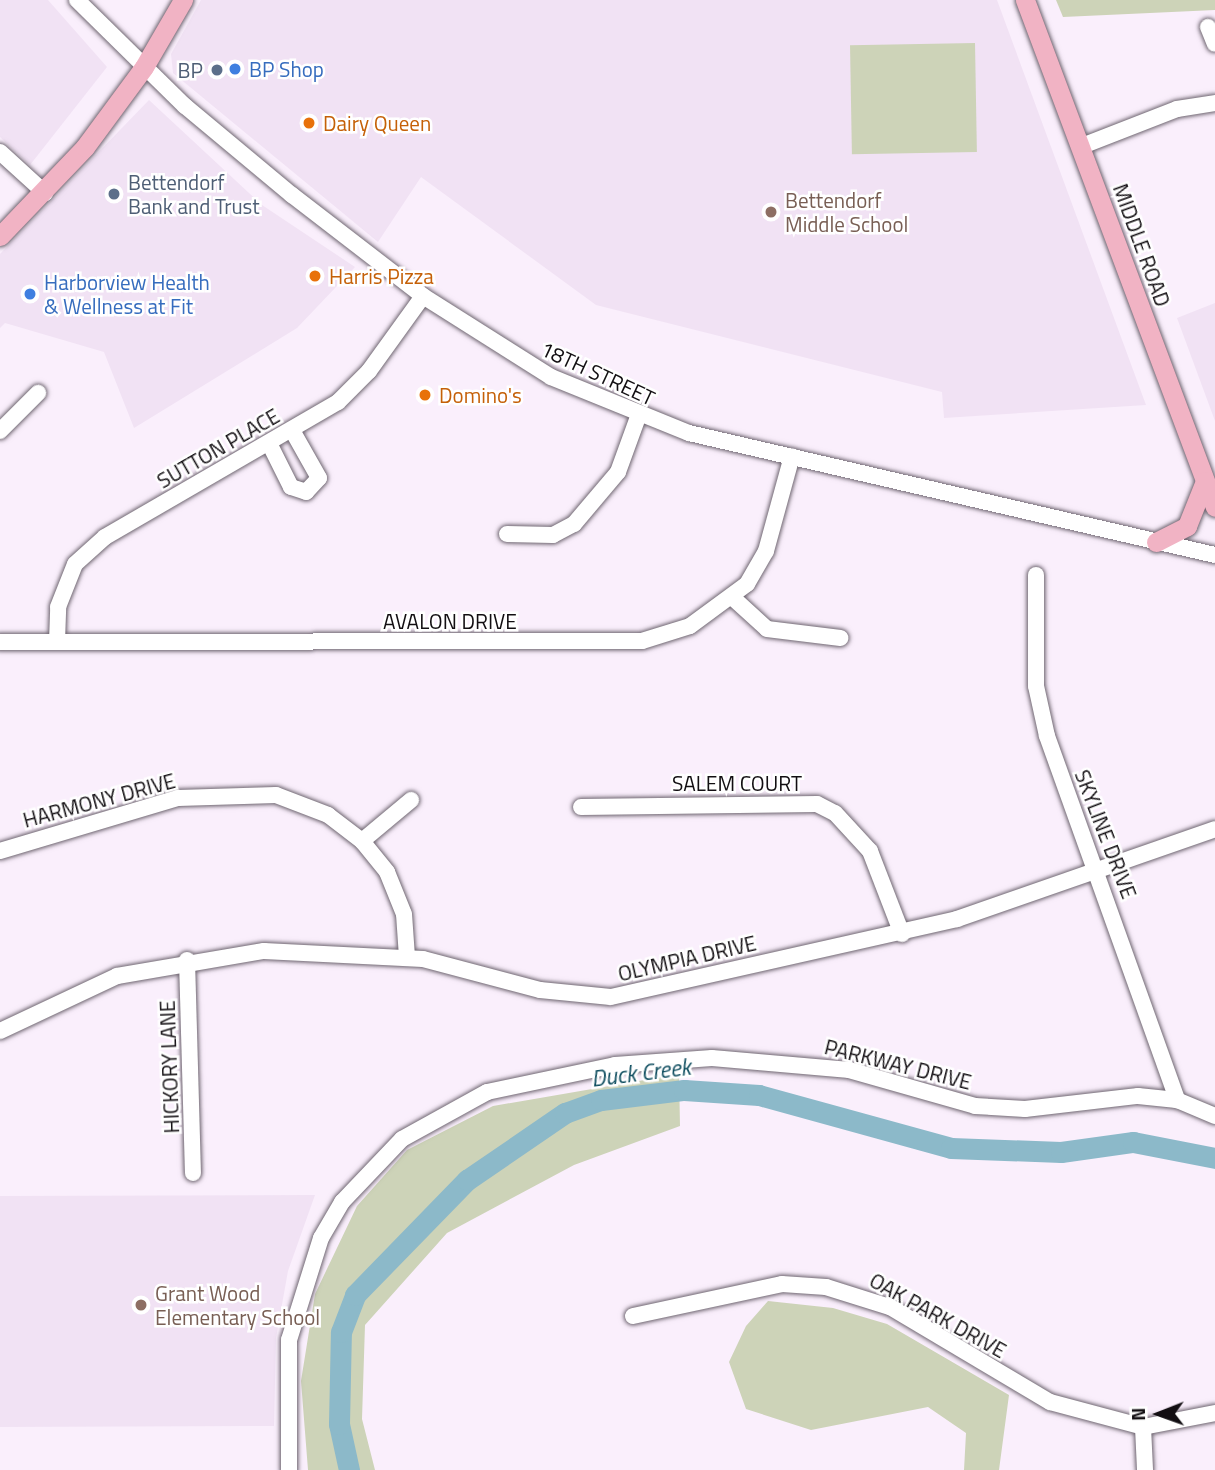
<!DOCTYPE html>
<html>
<head>
<meta charset="utf-8">
<style>
	body { margin:0 }
	#map { position:relative; width:1215px; height:1470px; overflow:hidden; background:#faeffc; font-family:"Titillium Web",sans-serif }
	div>[style] { position:absolute }
	[style*='--x'] { left:calc(var(--x)*1px); top:calc(var(--y)*1px); width:calc(var(--w)*1px); rotate:calc(var(--a)*1deg) }
	.built>* { inset:0; background:#f1e2f4 }
	.green>* { inset:0; background:#cdd3b8; transform-origin:0 0 }
	.river>* { height:21px; margin:-10.5px; padding:0 10.5px; transform-origin:10.5px; border-radius:10.5px; background:#8cb9c9 }
	.roads { filter:drop-shadow(0 0 2px #6f6671) drop-shadow(0 0 2px #6f6671) }
	.minor>* { height:16px; margin:-8px; padding:0 8px; transform-origin:8px; border-radius:8px; background:#fff }
	.major>* { height:19px; margin:-9.5px; padding:0 9.5px; transform-origin:9.5px; border-radius:9.5px; background:#f1b3c4 }
	.dots>* { width:19px; height:19px; translate:-50% -50%; box-sizing:border-box; border:4px solid #fff; border-radius:50% }
	span { translate:-50% -50%; white-space:nowrap; text-align:center; line-height:1.15; -webkit-text-stroke:5px #fff; paint-order:stroke }
	.shop-label { font-size:21px; color:#366cbe }
	.left { translate:0 -50%; text-align:left }
	.service-label { font-size:21px; color:#4e5e75 }
	.right { translate:-100% -50%; text-align:right }
	.food-label { font-size:21px; color:#c56008 }
	.education-label { font-size:21px; color:#785e54 }
	.street-label { font-size:21px; color:#120e12 }
	.water-label { font-size:23px; color:#0d4c5e; font-style:italic }
	.north { position:absolute; left:1124px; top:1379px; width:70px; height:70px; -webkit-text-stroke:5px #fff; paint-order:stroke; rotate:269deg; font-size:19px; font-weight:700; line-height:28px; text-align:center; color:#120e12 }
	.north::after { content:''; display:block; margin:auto; width:24px; height:32px; background:#120e12; clip-path:polygon(50% 0,100% 100%,50% 72%,0 100%) }
</style>
</head>
<body>
<div id="map">
	<div class="built">
		<div style="clip-path:polygon(0 0,48px 0,107px 67px,30px 165px,0 137px)"></div>
		<div style="clip-path:polygon(201px 0,997px 0,1146px 405px,944px 418px,942px 392px,596px 305px,421px 177px,378px 242px,173px 73px,171px 54px)"></div>
		<div style="clip-path:polygon(149px 100px,262px 205px,355px 267px,297px 328px,134px 428px,104px 352px,5px 323px,0 328px,0 254px)"></div>
		<div style="clip-path:polygon(1215px 303px,1215px 421px,1177px 318px)"></div>
		<div style="clip-path:polygon(315px 1195px,288px 1271px,276px 1338px,274px 1426px,0 1427px,0 1196px)"></div>
	</div>
	<div class="green">
		<div style="clip-path:polygon(1056px 0,1215px 0,1215px 10px,1063px 17px)"></div>
		<div style="left:975px;top:43px;width:109px;height:125px;rotate:89deg"></div>
		<div style="clip-path:polygon(679px 1074px,680px 1126px,574px 1165px,447px 1233px,365px 1325px,362px 1419px,375px 1470px,308px 1470px,301px 1381px,315px 1294px,357px 1206px,407px 1150px,493px 1106px)"></div>
		<div style="clip-path:polygon(768px 1301px,833px 1308px,887px 1324px,1009px 1395px,999px 1470px,964px 1470px,966px 1433px,928px 1407px,811px 1430px,746px 1409px,729px 1362px,746px 1326px)"></div>
	</div>
	<div class="river">
		<div style="--x:349;--y:1470;--w:47;--a:-102.3"></div>
		<div style="--x:339;--y:1424;--w:92;--a:-88.8"></div>
		<div style="--x:341;--y:1332;--w:40;--a:-69"></div>
		<div style="--x:355;--y:1295;--w:161;--a:-45.8"></div>
		<div style="--x:467;--y:1180;--w:119;--a:-34.4"></div>
		<div style="--x:565;--y:1113;--w:38;--a:-20"></div>
		<div style="--x:601;--y:1100;--w:84;--a:-6.9"></div>
		<div style="--x:684;--y:1090;--w:75;--a:3.8"></div>
		<div style="--x:759;--y:1095;--w:199;--a:15.4"></div>
		<div style="--x:951;--y:1148;--w:110;--a:2.1"></div>
		<div style="--x:1061;--y:1152;--w:73;--a:-7.9"></div>
		<div style="--x:1133;--y:1142;--w:84;--a:11"></div>
	</div>
	<div class="roads">
		<div class="minor">
			<div style="--x:77;--y:0;--w:151;--a:44.5"></div>
			<div style="--x:185;--y:106;--w:139;--a:39.8"></div>
			<div style="--x:292;--y:195;--w:165;--a:37.6"></div>
			<div style="--x:423;--y:296;--w:151;--a:32.3"></div>
			<div style="--x:551;--y:377;--w:149;--a:22.1"></div>
			<div style="--x:689;--y:433;--w:540;--a:13.06"></div>
			<div style="--x:1208;--y:27;--w:18;--a:68"></div>
			<div style="--x:1082;--y:146;--w:102;--a:-21.3"></div>
			<div style="--x:1177;--y:109;--w:38;--a:-9"></div>
			<div style="--x:0;--y:152;--w:61;--a:42.3"></div>
			<div style="--x:0;--y:431;--w:54;--a:-45"></div>
			<div style="--x:269;--y:443;--w:49;--a:63.4"></div>
			<div style="--x:291;--y:487;--w:16;--a:18"></div>
			<div style="--x:306;--y:492;--w:19;--a:-47"></div>
			<div style="--x:319;--y:478;--w:55;--a:-119.4"></div>
			<div style="--x:507;--y:534;--w:46;--a:1.2"></div>
			<div style="--x:553;--y:535;--w:24;--a:-28"></div>
			<div style="--x:574;--y:524;--w:68;--a:-49.8"></div>
			<div style="--x:618;--y:472;--w:59;--a:-70"></div>
			<div style="--x:1036;--y:575;--w:111;--a:90"></div>
			<div style="--x:1036;--y:686;--w:51;--a:77.6"></div>
			<div style="--x:1047;--y:736;--w:387;--a:70.3"></div>
			<div style="--x:732;--y:597;--w:47;--a:42.4"></div>
			<div style="--x:767;--y:629;--w:74;--a:7"></div>
			<div style="--x:0;--y:642;--w:642;--a:-0.09"></div>
			<div style="--x:642;--y:641;--w:50;--a:-17.4"></div>
			<div style="--x:690;--y:626;--w:71;--a:-36.4"></div>
			<div style="--x:747;--y:584;--w:38;--a:-60"></div>
			<div style="--x:766;--y:551;--w:98;--a:-74.7"></div>
			<div style="--x:57;--y:642;--w:35;--a:-88"></div>
			<div style="--x:58;--y:607;--w:46;--a:-68.4"></div>
			<div style="--x:75;--y:564;--w:40;--a:-42"></div>
			<div style="--x:105;--y:537;--w:269;--a:-30.1"></div>
			<div style="--x:338;--y:402;--w:44;--a:-45"></div>
			<div style="--x:369;--y:371;--w:92;--a:-54.2"></div>
			<div style="--x:581;--y:807;--w:236;--a:-0.7"></div>
			<div style="--x:817;--y:804;--w:20;--a:27"></div>
			<div style="--x:835;--y:813;--w:52;--a:47.4"></div>
			<div style="--x:870;--y:851;--w:89;--a:68.9"></div>
			<div style="--x:362;--y:841;--w:64;--a:-39.9"></div>
			<div style="--x:0;--y:851;--w:186;--a:-16.6"></div>
			<div style="--x:178;--y:798;--w:98;--a:-1.8"></div>
			<div style="--x:276;--y:795;--w:56;--a:21"></div>
			<div style="--x:328;--y:815;--w:43;--a:37.4"></div>
			<div style="--x:362;--y:841;--w:40;--a:51"></div>
			<div style="--x:387;--y:872;--w:45;--a:68"></div>
			<div style="--x:404;--y:914;--w:43;--a:86"></div>
			<div style="--x:187;--y:960;--w:213;--a:88.4"></div>
			<div style="--x:0;--y:1031;--w:129;--a:-25.2"></div>
			<div style="--x:117;--y:976;--w:149;--a:-9.7"></div>
			<div style="--x:264;--y:951;--w:159;--a:2.9"></div>
			<div style="--x:423;--y:959;--w:121;--a:14.8"></div>
			<div style="--x:540;--y:990;--w:71;--a:5.6"></div>
			<div style="--x:611;--y:997;--w:355;--a:-12.7"></div>
			<div style="--x:957;--y:919;--w:273;--a:-19.2"></div>
			<div style="--x:633;--y:1316;--w:152;--a:-12.1"></div>
			<div style="--x:782;--y:1284;--w:44;--a:3.9"></div>
			<div style="--x:826;--y:1287;--w:67;--a:17.4"></div>
			<div style="--x:890;--y:1307;--w:186;--a:30.7"></div>
			<div style="--x:1050;--y:1402;--w:96;--a:15"></div>
			<div style="--x:1143;--y:1427;--w:73;--a:-11"></div>
			<div style="--x:1143;--y:1427;--w:43;--a:87.3"></div>
			<div style="--x:289;--y:1470;--w:130;--a:-90"></div>
			<div style="--x:289;--y:1340;--w:107;--a:-72.6"></div>
			<div style="--x:321;--y:1238;--w:42;--a:-59.7"></div>
			<div style="--x:342;--y:1202;--w:87;--a:-46.4"></div>
			<div style="--x:402;--y:1139;--w:97;--a:-28.9"></div>
			<div style="--x:487;--y:1092;--w:131;--a:-11.9"></div>
			<div style="--x:615;--y:1065;--w:97;--a:-4.1"></div>
			<div style="--x:712;--y:1058;--w:138;--a:5"></div>
			<div style="--x:849;--y:1070;--w:131;--a:15.9"></div>
			<div style="--x:975;--y:1106;--w:50;--a:3.4"></div>
			<div style="--x:1025;--y:1109;--w:114;--a:-6.6"></div>
			<div style="--x:1138;--y:1096;--w:39;--a:6"></div>
			<div style="--x:1177;--y:1100;--w:41;--a:22.8"></div>
		</div>
		<div class="major">
			<div style="--x:1025;--y:0;--w:541;--a:69.46"></div>
			<div style="--x:0;--y:236;--w:123;--a:-46.3"></div>
			<div style="--x:85;--y:147;--w:99;--a:-53.6"></div>
			<div style="--x:144;--y:67;--w:78;--a:-59.8"></div>
			<div style="--x:1156;--y:542;--w:35;--a:-27"></div>
			<div style="--x:1187;--y:526;--w:48;--a:-68.2"></div>
		</div>
	</div>
	<div class="dots">
		<div style="left:235px;top:69px;background:#3f7fe0"></div>
		<div style="left:217px;top:70px;background:#5c6f8a"></div>
		<div style="left:309px;top:123px;background:#e8710a"></div>
		<div style="left:114px;top:194px;background:#5c6f8a"></div>
		<div style="left:771px;top:212px;background:#8d6e63"></div>
		<div style="left:315px;top:276px;background:#e8710a"></div>
		<div style="left:30px;top:294px;background:#3f7fe0"></div>
		<div style="left:425px;top:395px;background:#e8710a"></div>
		<div style="left:141px;top:1305px;background:#8d6e63"></div>
	</div>
	<div class="shop-label">
		<span class="left" style="left:249px;top:69px">BP Shop</span>
		<span class="left" style="left:44px;top:294px">Harborview Health<br>&amp; Wellness at Fit</span>
	</div>
	<div class="service-label">
		<span class="right" style="left:203px;top:70px">BP</span>
		<span class="left" style="left:128px;top:194px">Bettendorf<br>Bank and Trust</span>
	</div>
	<div class="food-label">
		<span class="left" style="left:323px;top:123px">Dairy Queen</span>
		<span class="left" style="left:329px;top:276px">Harris Pizza</span>
		<span class="left" style="left:439px;top:395px">Domino's</span>
	</div>
	<div class="education-label">
		<span class="left" style="left:785px;top:212px">Bettendorf<br>Middle School</span>
		<span class="left" style="left:155px;top:1305px">Grant Wood<br>Elementary School</span>
	</div>
	<div class="street-label">
		<span style="left:1142px;top:245px;rotate:70deg">MIDDLE ROAD</span>
		<span style="left:598px;top:373px;rotate:25deg">18TH STREET</span>
		<span style="left:218px;top:448px;rotate:-30deg">SUTTON PLACE</span>
		<span style="left:450px;top:621px">AVALON DRIVE</span>
		<span style="left:737px;top:783px">SALEM COURT</span>
		<span style="left:99px;top:800px;rotate:-15deg">HARMONY DRIVE</span>
		<span style="left:1106px;top:834px;rotate:69deg">SKYLINE DRIVE</span>
		<span style="left:687px;top:958px;rotate:-13deg">OLYMPIA DRIVE</span>
		<span style="left:898px;top:1064px;rotate:14deg">PARKWAY DRIVE</span>
		<span style="left:169px;top:1067px;rotate:-92deg">HICKORY LANE</span>
		<span style="left:938px;top:1315px;rotate:29deg">OAK PARK DRIVE</span>
	</div>
	<div class="water-label">
		<span style="left:641px;top:1073px;rotate:-7deg">Duck Creek</span>
	</div>
	<div class="north">N</div>
</div>
</body>
</html>
